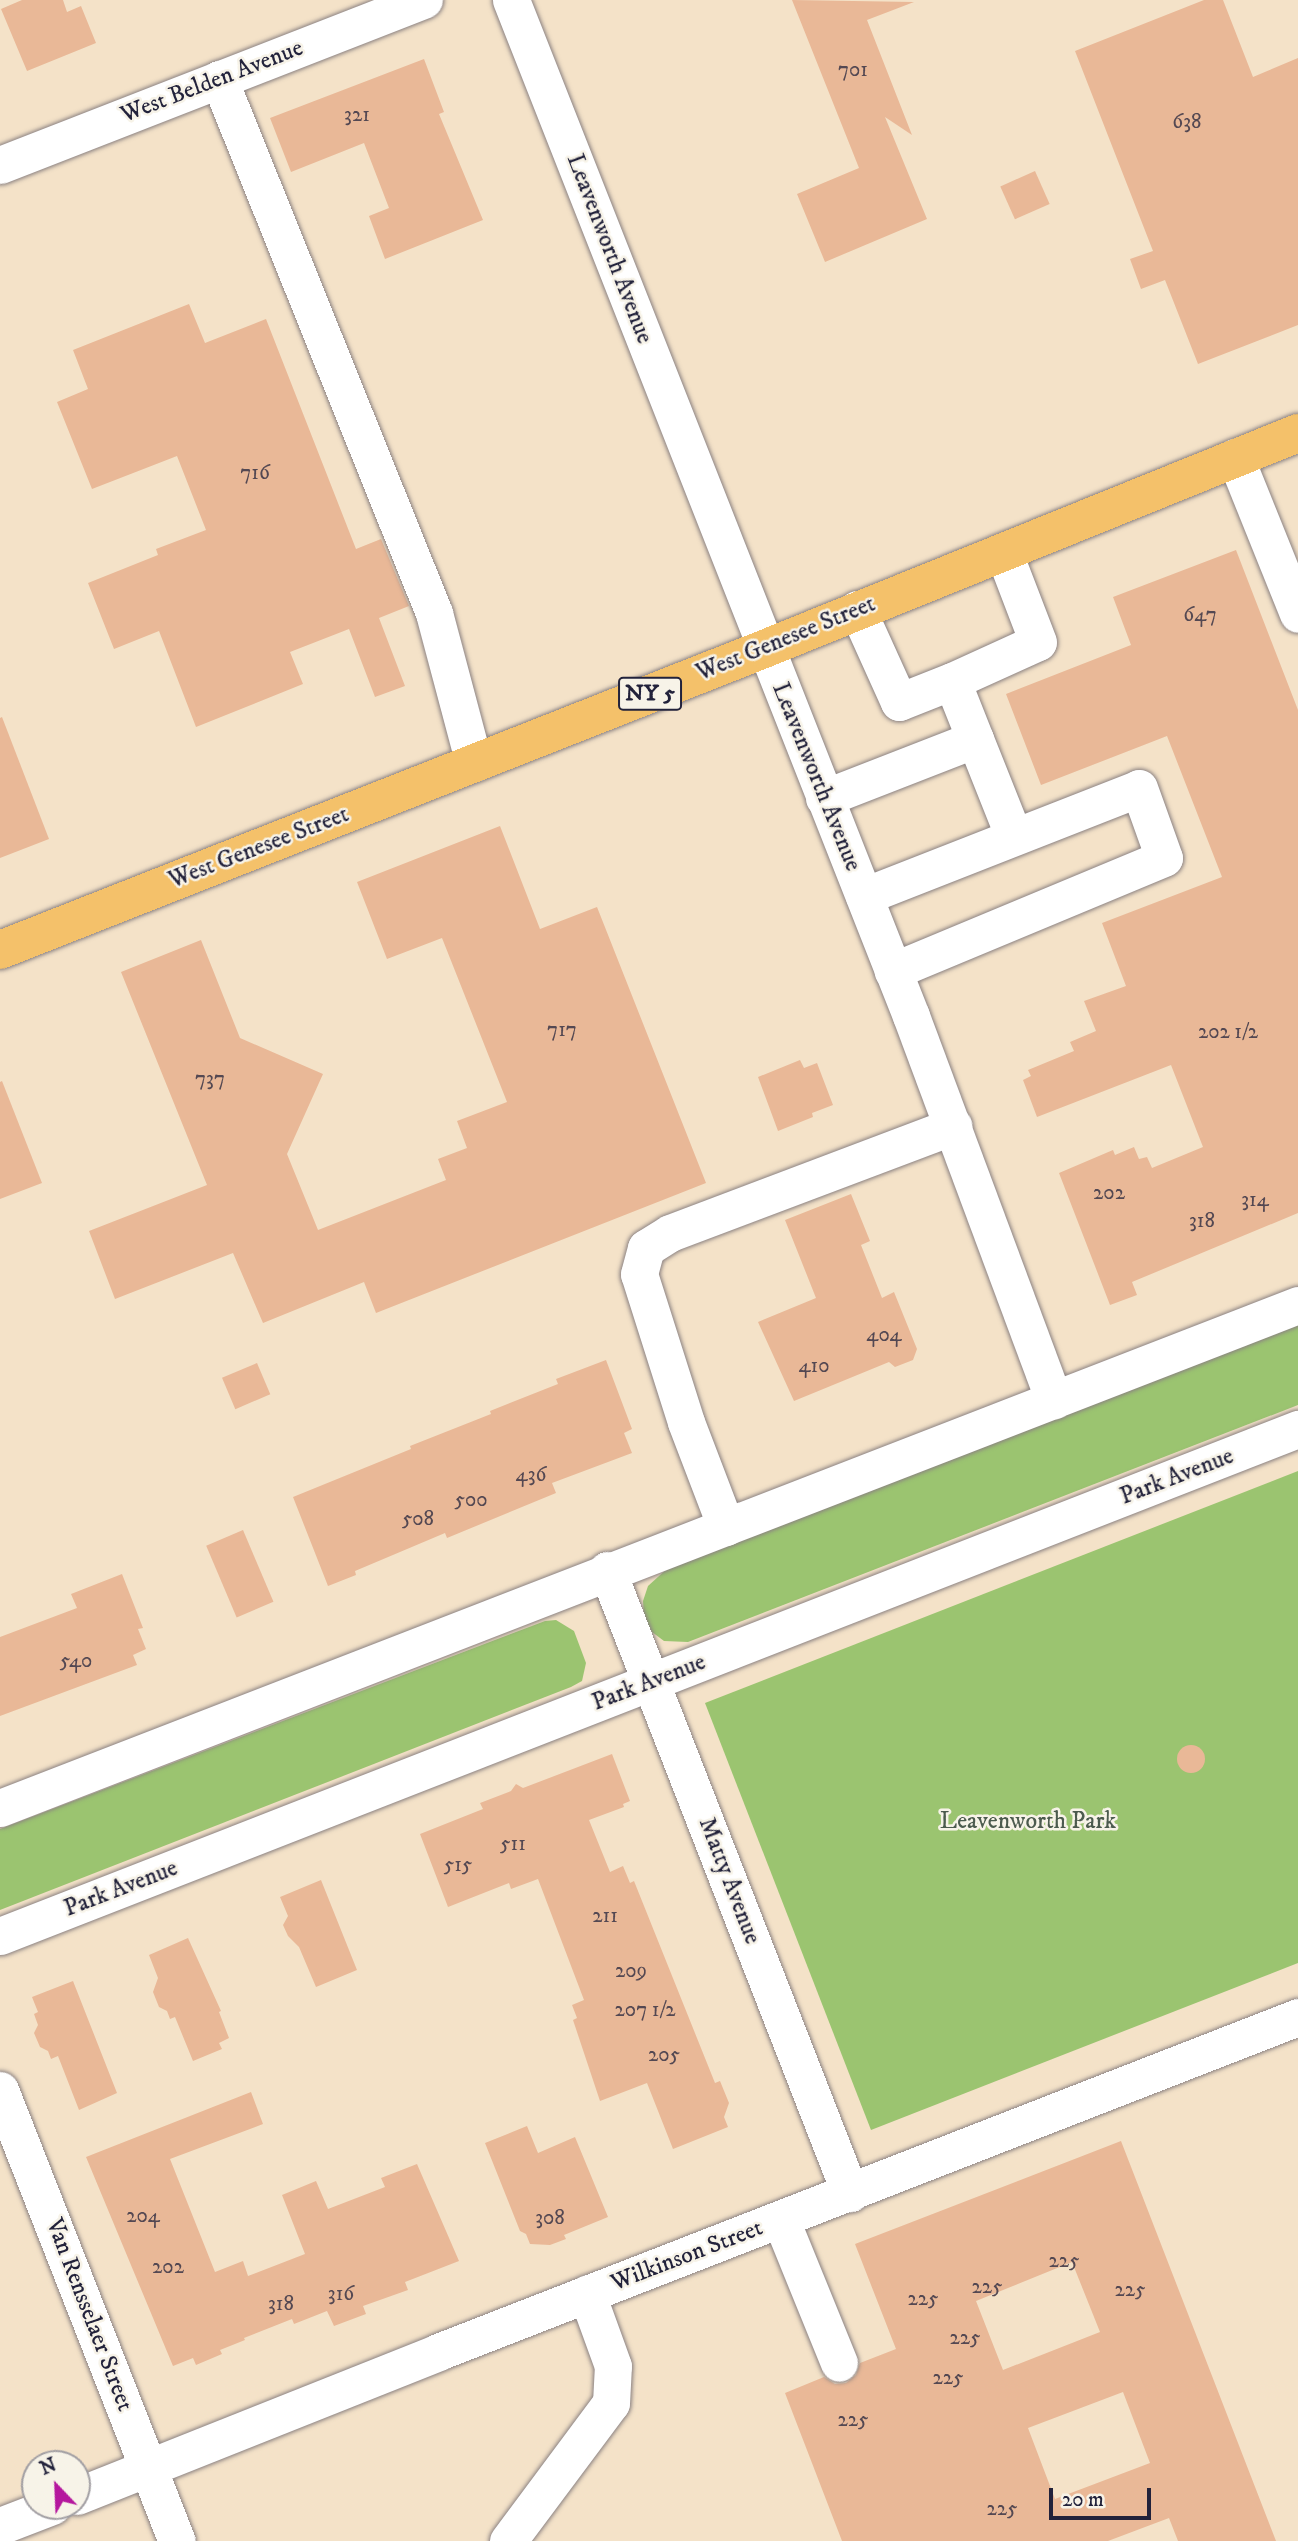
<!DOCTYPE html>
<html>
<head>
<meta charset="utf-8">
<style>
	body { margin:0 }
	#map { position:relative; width:1298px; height:2541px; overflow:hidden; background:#f4e2c8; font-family:"IM FELL DW Pica",serif }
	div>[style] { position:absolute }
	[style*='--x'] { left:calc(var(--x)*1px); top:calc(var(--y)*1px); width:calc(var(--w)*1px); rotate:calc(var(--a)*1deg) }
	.green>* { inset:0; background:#9bc470 }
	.building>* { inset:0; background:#e9b897; transform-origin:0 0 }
	.round { border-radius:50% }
	.roads { filter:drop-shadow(0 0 2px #8b8282) drop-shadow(0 0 2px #8b8282) }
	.minor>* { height:37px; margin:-18.5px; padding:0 18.5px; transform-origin:18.5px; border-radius:18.5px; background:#fff }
	.major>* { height:38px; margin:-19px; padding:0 19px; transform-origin:19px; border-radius:19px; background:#f4c16a }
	span { translate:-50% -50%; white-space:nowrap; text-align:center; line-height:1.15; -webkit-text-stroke:5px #f7f3e8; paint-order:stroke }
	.number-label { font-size:21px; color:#544852 }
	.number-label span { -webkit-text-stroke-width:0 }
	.shield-label span { padding:2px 5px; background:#f7f3e8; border:2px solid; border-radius:5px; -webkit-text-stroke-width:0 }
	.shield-label { font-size:23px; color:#22223b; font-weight:700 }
	.street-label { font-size:24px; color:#22223b }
	.park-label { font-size:24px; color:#4c5b4e }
	.north { position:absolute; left:21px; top:2450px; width:70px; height:70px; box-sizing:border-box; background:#f7f3e8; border:2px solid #a29fa3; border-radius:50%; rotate:337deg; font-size:19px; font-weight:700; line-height:28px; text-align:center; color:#22223b }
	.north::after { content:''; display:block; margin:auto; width:24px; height:32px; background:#b5179e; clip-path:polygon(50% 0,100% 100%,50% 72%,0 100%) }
	.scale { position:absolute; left:1049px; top:2488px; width:102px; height:32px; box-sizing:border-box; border:4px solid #22223b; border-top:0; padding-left:9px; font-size:21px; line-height:24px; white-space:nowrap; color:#22223b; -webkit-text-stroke:5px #f7f3e8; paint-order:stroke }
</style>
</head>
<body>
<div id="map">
	<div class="green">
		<div style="clip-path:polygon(1298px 1323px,1298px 1405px,688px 1642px,664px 1641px,652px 1632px,644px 1617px,643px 1601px,648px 1586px,670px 1566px)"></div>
		<div style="clip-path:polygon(1298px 1471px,1298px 1963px,871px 2130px,705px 1703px)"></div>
		<div style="clip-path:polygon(556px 1620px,574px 1631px,586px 1663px,582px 1681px,571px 1687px,0 1910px,0 1829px,545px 1621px)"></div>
	</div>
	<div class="building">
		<div style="clip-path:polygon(22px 0,63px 0,67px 12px,81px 6px,96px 43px,27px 71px,1px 9px)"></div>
		<div style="clip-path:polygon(792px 0,914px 2px,867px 20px,912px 135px,885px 117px,927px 219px,825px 262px,797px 194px,859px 168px)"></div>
		<div style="clip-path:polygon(1204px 0,1223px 0,1253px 77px,1298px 58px,1298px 325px,1198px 364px,1165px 280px,1141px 289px,1130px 259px,1153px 251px,1075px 51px)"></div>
		<div style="clip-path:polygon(424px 59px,444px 112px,439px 114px,483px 220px,385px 259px,369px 216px,389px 208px,364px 143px,291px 172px,270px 118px)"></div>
		<div style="left:1035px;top:171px;width:36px;height:38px;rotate:66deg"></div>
		<div style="clip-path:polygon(189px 304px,205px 343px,266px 319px,356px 549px,381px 539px,409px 606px,379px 618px,405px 686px,375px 697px,349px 629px,290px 652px,303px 684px,196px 727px,159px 631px,114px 649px,88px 583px,158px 555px,156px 549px,206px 530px,177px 456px,92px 489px,57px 402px,88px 389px,73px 350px)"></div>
		<div style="clip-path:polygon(1236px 550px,1298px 710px,1298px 1213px,1132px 1282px,1137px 1295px,1110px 1305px,1059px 1173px,1113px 1150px,1115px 1155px,1134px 1147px,1139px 1159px,1147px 1157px,1152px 1168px,1203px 1147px,1171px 1065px,1037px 1117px,1023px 1080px,1031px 1076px,1028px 1070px,1074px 1051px,1070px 1042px,1096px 1031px,1084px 1001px,1126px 986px,1102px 923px,1222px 877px,1167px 736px,1041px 785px,1006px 694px,1131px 645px,1113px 597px)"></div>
		<div style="clip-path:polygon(2px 717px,49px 839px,0 858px,0 718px)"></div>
		<div style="clip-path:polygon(500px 826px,540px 929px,597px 907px,706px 1183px,376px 1313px,364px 1282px,263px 1323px,233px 1253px,115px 1299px,89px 1231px,207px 1185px,121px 972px,201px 940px,240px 1038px,323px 1074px,287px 1154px,318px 1230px,446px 1180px,438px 1159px,467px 1148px,457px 1121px,507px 1102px,442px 938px,387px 959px,357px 882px)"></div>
		<div style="clip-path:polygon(800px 1060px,804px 1068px,817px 1063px,833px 1105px,812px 1113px,813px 1117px,778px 1131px,758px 1077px)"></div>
		<div style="clip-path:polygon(2px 1081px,42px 1183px,0 1199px,0 1082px)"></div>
		<div style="clip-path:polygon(851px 1194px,870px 1241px,861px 1245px,882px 1298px,894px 1292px,917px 1349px,913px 1360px,895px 1367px,889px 1362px,794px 1401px,758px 1322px,816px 1298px,785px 1220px)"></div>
		<div style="clip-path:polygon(606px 1360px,632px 1429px,624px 1433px,632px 1453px,552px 1483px,556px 1493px,447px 1538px,445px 1533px,355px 1571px,356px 1575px,328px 1586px,293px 1497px,411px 1449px,410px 1446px,491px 1414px,490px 1411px,558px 1384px,556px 1379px)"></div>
		<div style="left:257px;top:1363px;width:34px;height:38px;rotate:67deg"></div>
		<div style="left:243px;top:1530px;width:78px;height:40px;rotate:67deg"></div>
		<div style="clip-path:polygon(122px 1574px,143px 1628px,138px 1629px,146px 1649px,133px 1655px,137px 1665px,0 1716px,0 1637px,77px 1608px,71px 1594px)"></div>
		<div class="round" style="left:1177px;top:1745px;width:28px;height:28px"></div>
		<div style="clip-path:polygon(612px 1754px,630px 1801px,623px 1804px,624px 1807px,589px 1820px,610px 1872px,623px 1866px,630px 1883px,634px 1881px,715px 2083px,720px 2081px,729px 2103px,724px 2117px,728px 2127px,673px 2149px,647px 2083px,600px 2101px,573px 2020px,577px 2018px,572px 2005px,584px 2000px,538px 1879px,511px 1889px,509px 1883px,448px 1907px,420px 1834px,483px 1809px,480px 1803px,511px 1791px,516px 1784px,523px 1788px)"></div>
		<div style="clip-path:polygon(321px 1880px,357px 1970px,316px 1987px,299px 1947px,288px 1936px,283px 1925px,288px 1916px,280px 1897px)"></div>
		<div style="clip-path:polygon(188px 1938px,221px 2011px,219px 2012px,229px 2038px,219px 2043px,222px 2049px,193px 2061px,175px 2017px,170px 2019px,167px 2011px,159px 2007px,153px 1992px,158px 1978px,149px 1955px)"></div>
		<div style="clip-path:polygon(73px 1981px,117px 2093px,79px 2110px,58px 2056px,51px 2059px,48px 2051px,40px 2047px,34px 2033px,38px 2025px,34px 2014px,38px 2012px,32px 1997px)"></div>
		<div style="clip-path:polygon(251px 2092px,263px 2124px,170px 2159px,215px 2272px,243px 2261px,248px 2276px,305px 2254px,282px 2195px,316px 2181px,328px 2209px,385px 2187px,381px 2178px,417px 2164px,459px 2261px,405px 2282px,408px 2290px,363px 2306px,366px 2314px,334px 2326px,327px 2311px,294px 2324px,292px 2319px,244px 2338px,245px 2340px,220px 2350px,222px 2354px,196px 2365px,193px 2358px,173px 2366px,86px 2157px)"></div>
		<div style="clip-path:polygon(527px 2126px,538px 2153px,575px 2137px,608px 2217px,564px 2235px,566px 2239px,550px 2245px,530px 2244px,526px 2234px,520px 2231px,485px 2143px)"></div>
		<div style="clip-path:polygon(evenodd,1121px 2141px,1276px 2541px,1178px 2541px,1169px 2518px,1108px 2541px,842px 2541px,785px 2393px,824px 2377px,835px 2384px,846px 2383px,856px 2375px,860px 2363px,896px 2349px,855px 2244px,1121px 2141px,1072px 2262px,1100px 2332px,1003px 2370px,976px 2301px,1072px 2262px,1121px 2141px,1123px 2392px,1150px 2463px,1055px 2499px,1028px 2428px,1123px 2392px)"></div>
	</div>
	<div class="roads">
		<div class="minor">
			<div style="--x:511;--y:0;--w:1092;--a:68.51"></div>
			<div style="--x:911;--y:1016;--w:410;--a:69.6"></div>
			<div style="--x:219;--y:79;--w:576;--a:68.07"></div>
			<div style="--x:434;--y:613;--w:155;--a:75.1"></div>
			<div style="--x:0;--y:165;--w:455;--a:-21.3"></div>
			<div style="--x:1235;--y:457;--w:169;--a:68.1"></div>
			<div style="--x:857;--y:609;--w:102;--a:65.7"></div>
			<div style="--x:899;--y:702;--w:57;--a:-21.6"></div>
			<div style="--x:975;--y:739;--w:62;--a:-111.6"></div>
			<div style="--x:952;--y:681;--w:94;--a:-24.4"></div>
			<div style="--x:1038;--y:642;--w:97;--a:-111"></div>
			<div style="--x:824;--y:798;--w:162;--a:-21.3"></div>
			<div style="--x:975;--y:739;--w:105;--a:68.3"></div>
			<div style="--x:864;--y:896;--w:295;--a:-21.4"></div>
			<div style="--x:1139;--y:788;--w:74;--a:70.3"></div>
			<div style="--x:1164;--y:858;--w:294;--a:157.4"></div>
			<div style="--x:726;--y:1527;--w:112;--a:-110.9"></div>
			<div style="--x:686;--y:1422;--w:155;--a:-107.6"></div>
			<div style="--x:639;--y:1274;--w:27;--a:-75"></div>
			<div style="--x:646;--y:1248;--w:28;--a:-32"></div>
			<div style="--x:670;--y:1233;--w:303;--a:-20.7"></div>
			<div style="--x:607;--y:1570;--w:669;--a:68.69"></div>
			<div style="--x:0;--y:1808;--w:1392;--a:-21.18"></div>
			<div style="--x:0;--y:1936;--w:1394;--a:-21.34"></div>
			<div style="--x:0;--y:2090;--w:484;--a:68.6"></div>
			<div style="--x:781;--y:2220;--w:154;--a:67.9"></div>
			<div style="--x:77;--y:2496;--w:389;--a:-21.7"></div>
			<div style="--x:438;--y:2352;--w:923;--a:-21.28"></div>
			<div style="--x:0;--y:2526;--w:56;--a:-21"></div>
			<div style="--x:508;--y:2541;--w:172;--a:-53.3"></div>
			<div style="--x:611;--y:2403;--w:37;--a:-87"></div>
			<div style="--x:613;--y:2366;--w:77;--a:-109.9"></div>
		</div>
		<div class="major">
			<div style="--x:0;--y:950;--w:821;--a:-21.5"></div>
			<div style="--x:764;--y:649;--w:576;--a:-22.02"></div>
		</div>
	</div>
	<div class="number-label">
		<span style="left:853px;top:70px">701</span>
		<span style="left:357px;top:115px">321</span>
		<span style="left:1187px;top:122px">638</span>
		<span style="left:255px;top:473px">716</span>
		<span style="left:1200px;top:615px">647</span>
		<span style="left:562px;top:1030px">717</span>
		<span style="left:1228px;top:1032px">202 1/2</span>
		<span style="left:210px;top:1079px">737</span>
		<span style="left:1109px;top:1193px">202</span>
		<span style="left:1255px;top:1200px">314</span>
		<span style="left:1202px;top:1221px">318</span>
		<span style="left:884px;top:1335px">404</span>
		<span style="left:814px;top:1366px">410</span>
		<span style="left:531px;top:1475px">436</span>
		<span style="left:471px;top:1500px">500</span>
		<span style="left:418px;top:1519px">508</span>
		<span style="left:76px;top:1661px">540</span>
		<span style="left:513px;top:1844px">511</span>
		<span style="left:458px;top:1865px">515</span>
		<span style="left:605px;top:1916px">211</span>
		<span style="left:631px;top:1971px">209</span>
		<span style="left:645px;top:2010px">207 1/2</span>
		<span style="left:664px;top:2055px">205</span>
		<span style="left:143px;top:2216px">204</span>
		<span style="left:550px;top:2218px">308</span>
		<span style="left:1064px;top:2261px">225</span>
		<span style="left:168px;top:2267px">202</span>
		<span style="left:987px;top:2287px">225</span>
		<span style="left:1130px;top:2290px">225</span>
		<span style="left:341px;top:2294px">316</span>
		<span style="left:923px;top:2299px">225</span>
		<span style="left:281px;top:2304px">318</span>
		<span style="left:965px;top:2338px">225</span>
		<span style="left:948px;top:2378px">225</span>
		<span style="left:853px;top:2420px">225</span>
		<span style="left:1002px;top:2509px">225</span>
	</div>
	<div class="shield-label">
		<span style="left:650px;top:694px">NY 5</span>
	</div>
	<div class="street-label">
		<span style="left:212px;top:82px;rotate:-21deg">West Belden Avenue</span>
		<span style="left:609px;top:249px;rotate:69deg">Leavenworth Avenue</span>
		<span style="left:786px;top:639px;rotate:-22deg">West Genesee Street</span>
		<span style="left:816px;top:777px;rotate:68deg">Leavenworth Avenue</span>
		<span style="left:259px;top:848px;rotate:-21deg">West Genesee Street</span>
		<span style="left:1177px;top:1477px;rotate:-21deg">Park Avenue</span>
		<span style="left:649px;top:1683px;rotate:-21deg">Park Avenue</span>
		<span style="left:729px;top:1881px;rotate:69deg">Matty Avenue</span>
		<span style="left:121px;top:1889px;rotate:-21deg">Park Avenue</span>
		<span style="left:687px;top:2256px;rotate:-21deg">Wilkinson Street</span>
		<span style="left:89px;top:2315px;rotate:69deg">Van Rensselaer Street</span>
	</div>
	<div class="park-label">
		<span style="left:1028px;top:1822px">Leavenworth Park</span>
	</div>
	<div class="north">N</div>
	<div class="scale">20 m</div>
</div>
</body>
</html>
